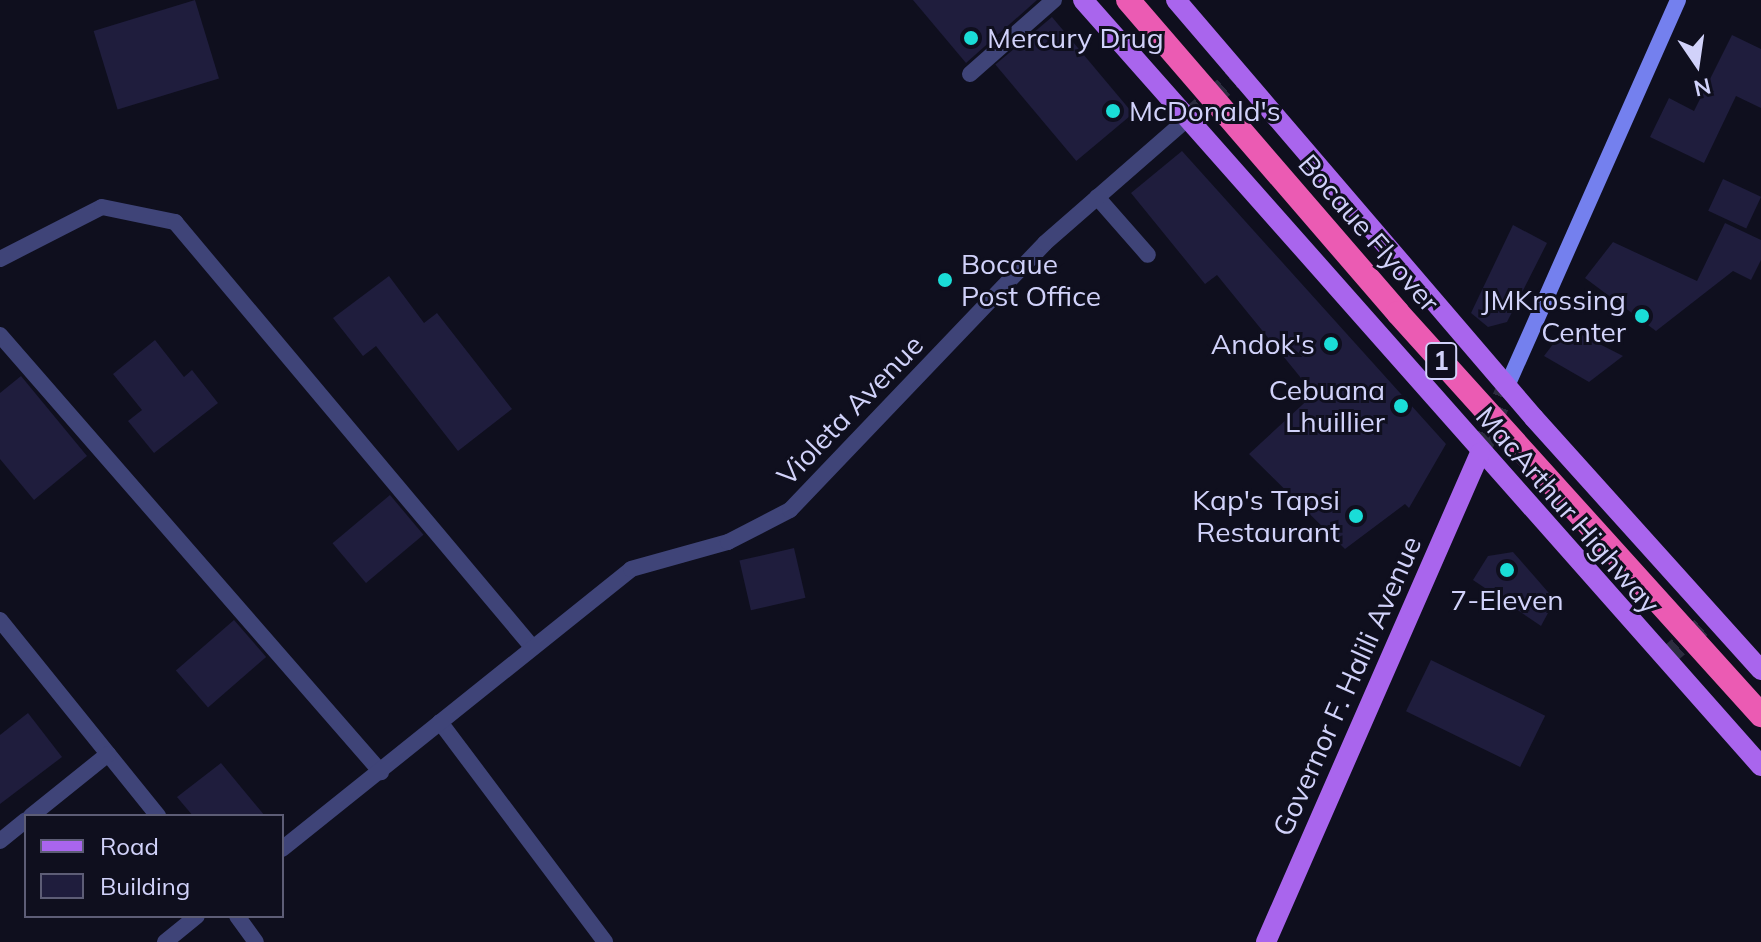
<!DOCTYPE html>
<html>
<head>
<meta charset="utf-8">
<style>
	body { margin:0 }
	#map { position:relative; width:1761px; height:942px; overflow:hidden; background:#0f0f1e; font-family:Mulish,sans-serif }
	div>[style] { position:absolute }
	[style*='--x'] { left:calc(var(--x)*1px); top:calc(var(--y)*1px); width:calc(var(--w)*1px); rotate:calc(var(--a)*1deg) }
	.building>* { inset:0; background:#1f1d3d; transform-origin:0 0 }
	.primary-tunnel>* { height:20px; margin-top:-10px; transform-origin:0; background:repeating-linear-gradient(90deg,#2c2c3f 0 20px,transparent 0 30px) }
	.lane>* { height:16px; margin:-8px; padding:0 8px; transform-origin:8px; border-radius:8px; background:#3f4478 }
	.street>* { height:16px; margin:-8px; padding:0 8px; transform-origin:8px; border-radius:8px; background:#3f4478 }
	.secondary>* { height:16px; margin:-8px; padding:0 8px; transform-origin:8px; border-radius:8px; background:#7480ee }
	.primary>* { height:20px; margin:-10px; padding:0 10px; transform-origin:10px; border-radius:10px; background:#a965ed }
	.highway-bridge>* { height:24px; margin:-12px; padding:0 12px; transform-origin:12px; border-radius:12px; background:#eb5bb3 }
	.dots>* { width:22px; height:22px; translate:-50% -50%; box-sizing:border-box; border:4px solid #0f0f1e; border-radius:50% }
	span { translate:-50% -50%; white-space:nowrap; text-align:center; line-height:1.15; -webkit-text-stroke:6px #0f0f1e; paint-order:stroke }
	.shield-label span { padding:2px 6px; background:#0f0f1e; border:2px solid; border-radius:6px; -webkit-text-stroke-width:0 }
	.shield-label { font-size:26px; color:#d1d2fa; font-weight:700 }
	.poi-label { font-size:28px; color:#d1d2fa }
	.left { translate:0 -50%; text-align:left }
	.right { translate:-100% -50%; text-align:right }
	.street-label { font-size:28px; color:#d1d2fa }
	.legend { position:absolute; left:24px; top:814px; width:260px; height:104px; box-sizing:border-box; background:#0f0f1e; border:2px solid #5d5d76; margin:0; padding:10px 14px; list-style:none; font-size:24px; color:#d1d2fa }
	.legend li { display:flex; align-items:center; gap:16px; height:40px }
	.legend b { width:40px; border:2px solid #5d5d76 }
	.north { position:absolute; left:1657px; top:24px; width:80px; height:80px; -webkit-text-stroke:6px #0f0f1e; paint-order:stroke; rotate:167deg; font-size:22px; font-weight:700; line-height:32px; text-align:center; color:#d1d2fa }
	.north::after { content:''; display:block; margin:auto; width:28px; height:36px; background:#d1d2fa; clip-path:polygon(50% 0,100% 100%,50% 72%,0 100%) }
</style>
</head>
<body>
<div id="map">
	<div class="building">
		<div style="left:195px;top:0;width:82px;height:106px;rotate:73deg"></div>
		<div style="clip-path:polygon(913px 0,1037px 0,966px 63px)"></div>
		<div style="left:1052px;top:17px;width:126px;height:74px;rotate:50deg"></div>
		<div style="clip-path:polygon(1732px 35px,1761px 49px,1761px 108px,1736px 96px,1704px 163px,1650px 137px,1669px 98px,1694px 111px)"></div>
		<div style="clip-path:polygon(1182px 151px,1446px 444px,1409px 508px,1405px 504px,1345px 549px,1249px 454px,1314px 394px,1217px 275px,1205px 284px,1131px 193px)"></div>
		<div style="left:1723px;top:179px;width:42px;height:35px;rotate:25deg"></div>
		<div style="clip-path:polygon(1725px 223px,1761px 240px,1761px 260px,1751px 280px,1733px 271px,1656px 331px,1585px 278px,1613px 242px,1697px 281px)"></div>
		<div style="clip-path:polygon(1513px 225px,1547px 243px,1507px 322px,1488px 327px,1471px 313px)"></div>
		<div style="clip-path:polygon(389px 276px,424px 323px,437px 313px,512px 409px,458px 451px,376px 346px,363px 356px,333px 318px)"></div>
		<div style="clip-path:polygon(1566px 327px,1623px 356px,1589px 382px,1544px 356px)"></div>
		<div style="clip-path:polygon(155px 340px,184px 377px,192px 370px,218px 403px,154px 453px,128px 421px,142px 410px,113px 374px)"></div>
		<div style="clip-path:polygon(21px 376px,87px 456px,34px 500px,0 459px,0 393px)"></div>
		<div style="left:390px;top:495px;width:52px;height:75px;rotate:50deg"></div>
		<div style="left:794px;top:548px;width:51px;height:56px;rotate:77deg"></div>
		<div style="clip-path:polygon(1513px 552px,1555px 600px,1541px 626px,1473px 580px,1488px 556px)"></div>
		<div style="left:234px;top:620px;width:49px;height:77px;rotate:49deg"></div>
		<div style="left:1431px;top:660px;width:127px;height:57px;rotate:26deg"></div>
		<div style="clip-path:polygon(28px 713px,62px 757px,0 804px,0 735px)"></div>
		<div style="clip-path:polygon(221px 763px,265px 816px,193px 816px,177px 797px)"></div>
	</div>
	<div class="primary-tunnel">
		<div style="--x:1186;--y:120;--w:70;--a:-41"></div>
		<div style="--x:1480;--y:453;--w:72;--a:-68.1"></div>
		<div style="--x:1663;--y:660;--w:65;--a:-40.6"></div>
	</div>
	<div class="lane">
		<div style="--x:970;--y:74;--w:112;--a:-41.4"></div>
		<div style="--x:1097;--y:197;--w:77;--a:48.7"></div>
	</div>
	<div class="street">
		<div style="--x:0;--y:259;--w:114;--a:-27"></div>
		<div style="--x:102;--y:207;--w:75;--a:11.6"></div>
		<div style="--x:175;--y:222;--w:556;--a:49.96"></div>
		<div style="--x:0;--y:335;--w:580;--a:48.92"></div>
		<div style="--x:0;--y:620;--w:252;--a:51.1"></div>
		<div style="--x:440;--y:722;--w:275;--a:53.1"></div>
		<div style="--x:31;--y:816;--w:99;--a:-38.8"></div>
		<div style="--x:0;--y:841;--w:33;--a:-39"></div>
		<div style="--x:282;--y:849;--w:447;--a:-38.7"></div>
		<div style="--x:631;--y:569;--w:101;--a:-15.6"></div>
		<div style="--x:728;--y:542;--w:70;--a:-27.3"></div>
		<div style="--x:790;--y:510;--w:369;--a:-46.3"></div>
		<div style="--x:1045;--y:243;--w:187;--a:-41.1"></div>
		<div style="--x:237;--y:916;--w:32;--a:54"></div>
		<div style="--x:165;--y:942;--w:41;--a:-39.1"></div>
	</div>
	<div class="secondary">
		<div style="--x:1507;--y:386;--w:422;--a:-66.1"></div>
	</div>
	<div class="primary">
		<div style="--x:1083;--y:0;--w:1023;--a:48.49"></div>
		<div style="--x:1176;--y:0;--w:550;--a:49.42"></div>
		<div style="--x:1534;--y:418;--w:339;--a:48"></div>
		<div style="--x:1266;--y:942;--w:534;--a:-66.36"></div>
	</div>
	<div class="highway-bridge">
		<div style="--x:1128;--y:0;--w:413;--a:49.2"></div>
		<div style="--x:1398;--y:313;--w:542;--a:47.92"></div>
	</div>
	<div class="dots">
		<div style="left:971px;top:38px;background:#1addd7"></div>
		<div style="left:1113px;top:111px;background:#1addd7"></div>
		<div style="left:945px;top:280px;background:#1addd7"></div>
		<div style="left:1642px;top:316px;background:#1addd7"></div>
		<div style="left:1331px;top:344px;background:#1addd7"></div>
		<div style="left:1401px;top:406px;background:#1addd7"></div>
		<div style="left:1356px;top:516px;background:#1addd7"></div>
		<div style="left:1507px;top:570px;background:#1addd7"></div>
	</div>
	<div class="shield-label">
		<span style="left:1441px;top:361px">1</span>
	</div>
	<div class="poi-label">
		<span class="left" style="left:987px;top:38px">Mercury Drug</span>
		<span class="left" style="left:1129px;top:111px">McDonald's</span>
		<span class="left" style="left:961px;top:280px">Bocaue<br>Post Office</span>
		<span class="right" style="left:1626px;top:316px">JMKrossing<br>Center</span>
		<span class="right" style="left:1315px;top:344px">Andok's</span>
		<span class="right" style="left:1385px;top:406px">Cebuana<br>Lhuillier</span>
		<span class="right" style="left:1340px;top:516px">Kap's Tapsi<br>Restaurant</span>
		<span style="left:1507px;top:600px">7-Eleven</span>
	</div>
	<div class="street-label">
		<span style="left:1369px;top:233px;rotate:49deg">Bocaue Flyover</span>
		<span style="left:850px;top:410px;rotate:-46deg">Violeta Avenue</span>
		<span style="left:1568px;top:510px;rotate:49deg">MacArthur Highway</span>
		<span style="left:1347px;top:686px;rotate:-66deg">Governor F. Halili Avenue</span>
	</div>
	<ul class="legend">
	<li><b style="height:10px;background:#a965ed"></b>Road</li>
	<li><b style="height:22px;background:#1f1d3d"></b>Building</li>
	</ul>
	<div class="north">N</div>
</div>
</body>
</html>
